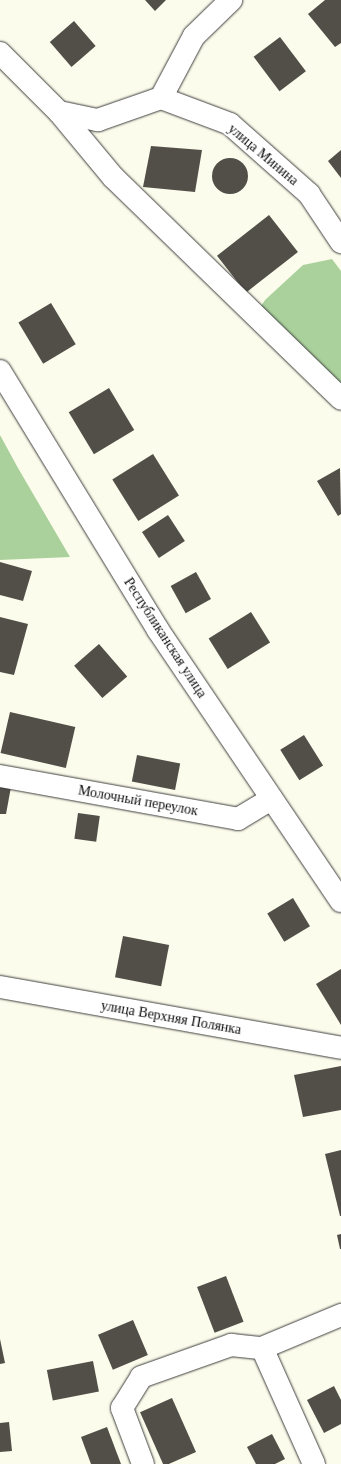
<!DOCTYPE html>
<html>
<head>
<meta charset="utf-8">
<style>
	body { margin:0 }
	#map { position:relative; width:341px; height:1464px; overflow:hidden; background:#fcfcec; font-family:"Times New Roman",serif }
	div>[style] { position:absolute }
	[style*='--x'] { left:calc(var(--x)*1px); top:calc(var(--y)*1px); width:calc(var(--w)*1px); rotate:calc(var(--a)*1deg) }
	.forest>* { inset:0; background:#aad19c }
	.building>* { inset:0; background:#524f49; transform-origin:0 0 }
	.round { border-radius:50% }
	.roads { filter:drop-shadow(0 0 1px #3e3e3e) drop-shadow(0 0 1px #3e3e3e) }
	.minor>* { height:22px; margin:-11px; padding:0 11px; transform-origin:11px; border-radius:11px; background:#fff }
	span { translate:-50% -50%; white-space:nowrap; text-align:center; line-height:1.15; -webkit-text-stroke:4px #fff; paint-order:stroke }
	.street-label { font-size:14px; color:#0b0b0b }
</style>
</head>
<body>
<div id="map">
	<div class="forest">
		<div style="clip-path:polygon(332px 259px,341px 271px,341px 398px,252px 320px,265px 300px,303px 265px)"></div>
		<div style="clip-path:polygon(0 435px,18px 468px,70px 557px,0 560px)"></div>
	</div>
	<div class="building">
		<div style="clip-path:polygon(145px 0,166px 0,155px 11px)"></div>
		<div style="clip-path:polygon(325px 0,341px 0,341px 43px,335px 47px,308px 14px)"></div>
		<div style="left:74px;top:21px;width:33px;height:32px;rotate:49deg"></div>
		<div style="left:280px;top:37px;width:43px;height:33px;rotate:53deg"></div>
		<div style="clip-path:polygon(151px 146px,202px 150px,195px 192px,143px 187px)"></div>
		<div style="clip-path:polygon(341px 150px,341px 178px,328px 161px)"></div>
		<div class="round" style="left:212px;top:158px;width:36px;height:36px"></div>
		<div style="left:269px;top:215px;width:47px;height:66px;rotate:52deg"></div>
		<div style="left:51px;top:303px;width:48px;height:38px;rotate:59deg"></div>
		<div style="left:109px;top:388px;width:49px;height:47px;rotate:59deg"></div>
		<div style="left:153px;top:454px;width:49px;height:48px;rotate:58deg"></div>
		<div style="clip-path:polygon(340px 468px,341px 514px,338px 516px,317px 481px)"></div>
		<div style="left:168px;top:515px;width:31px;height:31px;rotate:57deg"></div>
		<div style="clip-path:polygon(0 562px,32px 571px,23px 601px,0 595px)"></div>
		<div style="left:196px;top:572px;width:31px;height:29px;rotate:61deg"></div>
		<div style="left:251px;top:612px;width:36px;height:50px;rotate:58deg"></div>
		<div style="clip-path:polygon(0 617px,28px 624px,14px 675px,0 672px)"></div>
		<div style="left:99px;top:644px;width:43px;height:33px;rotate:49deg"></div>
		<div style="left:10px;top:712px;width:67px;height:42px;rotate:13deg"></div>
		<div style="left:304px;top:735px;width:36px;height:28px;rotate:58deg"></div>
		<div style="left:137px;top:755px;width:44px;height:27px;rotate:11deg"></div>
		<div style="clip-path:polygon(0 785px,11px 787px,6px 814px,0 814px)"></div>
		<div style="left:78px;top:813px;width:22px;height:26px;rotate:8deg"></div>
		<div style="left:293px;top:898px;width:33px;height:30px;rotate:59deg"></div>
		<div style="left:123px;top:936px;width:47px;height:42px;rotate:11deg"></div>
		<div style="clip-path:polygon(341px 969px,341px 1025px,316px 984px)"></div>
		<div style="clip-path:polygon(341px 1066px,341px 1110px,303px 1117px,294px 1075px)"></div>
		<div style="clip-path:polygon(341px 1150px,341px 1216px,340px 1216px,325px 1154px)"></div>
		<div style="clip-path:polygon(341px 1234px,341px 1249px,340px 1249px,337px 1235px)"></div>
		<div style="left:226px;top:1276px;width:49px;height:31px;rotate:69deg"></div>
		<div style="left:133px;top:1320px;width:38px;height:38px;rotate:67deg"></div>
		<div style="clip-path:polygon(0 1339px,5px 1363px,0 1364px)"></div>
		<div style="left:93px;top:1361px;width:31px;height:47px;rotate:79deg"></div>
		<div style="clip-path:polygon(334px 1386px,341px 1400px,341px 1424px,324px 1433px,307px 1400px)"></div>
		<div style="left:172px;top:1398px;width:59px;height:35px;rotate:66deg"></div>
		<div style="clip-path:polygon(9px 1422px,12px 1451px,0 1452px,0 1423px)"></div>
		<div style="clip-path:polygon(107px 1427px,121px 1464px,91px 1464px,81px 1437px)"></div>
		<div style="clip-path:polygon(272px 1434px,285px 1459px,275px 1464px,256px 1464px,247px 1447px)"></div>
	</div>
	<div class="roads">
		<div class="minor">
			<div style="--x:0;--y:53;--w:83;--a:45"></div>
			<div style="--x:59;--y:112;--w:40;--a:12"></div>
			<div style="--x:98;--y:120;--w:67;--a:-19.2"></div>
			<div style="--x:161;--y:98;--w:74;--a:20.6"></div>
			<div style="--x:230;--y:124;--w:106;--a:41.5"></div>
			<div style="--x:309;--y:194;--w:58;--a:56.3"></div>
			<div style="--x:161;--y:98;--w:70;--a:-62"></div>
			<div style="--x:194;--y:36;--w:52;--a:-44.2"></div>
			<div style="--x:59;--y:112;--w:85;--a:50.3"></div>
			<div style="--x:113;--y:177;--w:318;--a:44.2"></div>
			<div style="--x:0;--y:371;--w:303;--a:58.6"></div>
			<div style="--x:158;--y:630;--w:327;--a:56"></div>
			<div style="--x:0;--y:776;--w:242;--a:10.2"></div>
			<div style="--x:238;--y:819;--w:39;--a:-31"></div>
			<div style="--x:0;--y:987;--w:346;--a:10.1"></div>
			<div style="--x:143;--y:1464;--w:60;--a:-110.6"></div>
			<div style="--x:122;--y:1408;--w:36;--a:-58"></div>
			<div style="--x:141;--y:1377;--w:96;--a:-19.6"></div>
			<div style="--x:231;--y:1345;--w:31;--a:6"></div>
			<div style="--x:314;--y:1464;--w:127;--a:-114.1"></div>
			<div style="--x:262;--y:1348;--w:86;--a:-22.7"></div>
		</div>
	</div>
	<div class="street-label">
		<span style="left:263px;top:155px;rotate:40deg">улица Минина</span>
		<span style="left:165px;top:638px;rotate:57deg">Республиканская улица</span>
		<span style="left:138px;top:801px;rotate:10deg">Молочный переулок</span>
		<span style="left:171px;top:1018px;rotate:10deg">улица Верхняя Полянка</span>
	</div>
</div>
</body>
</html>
